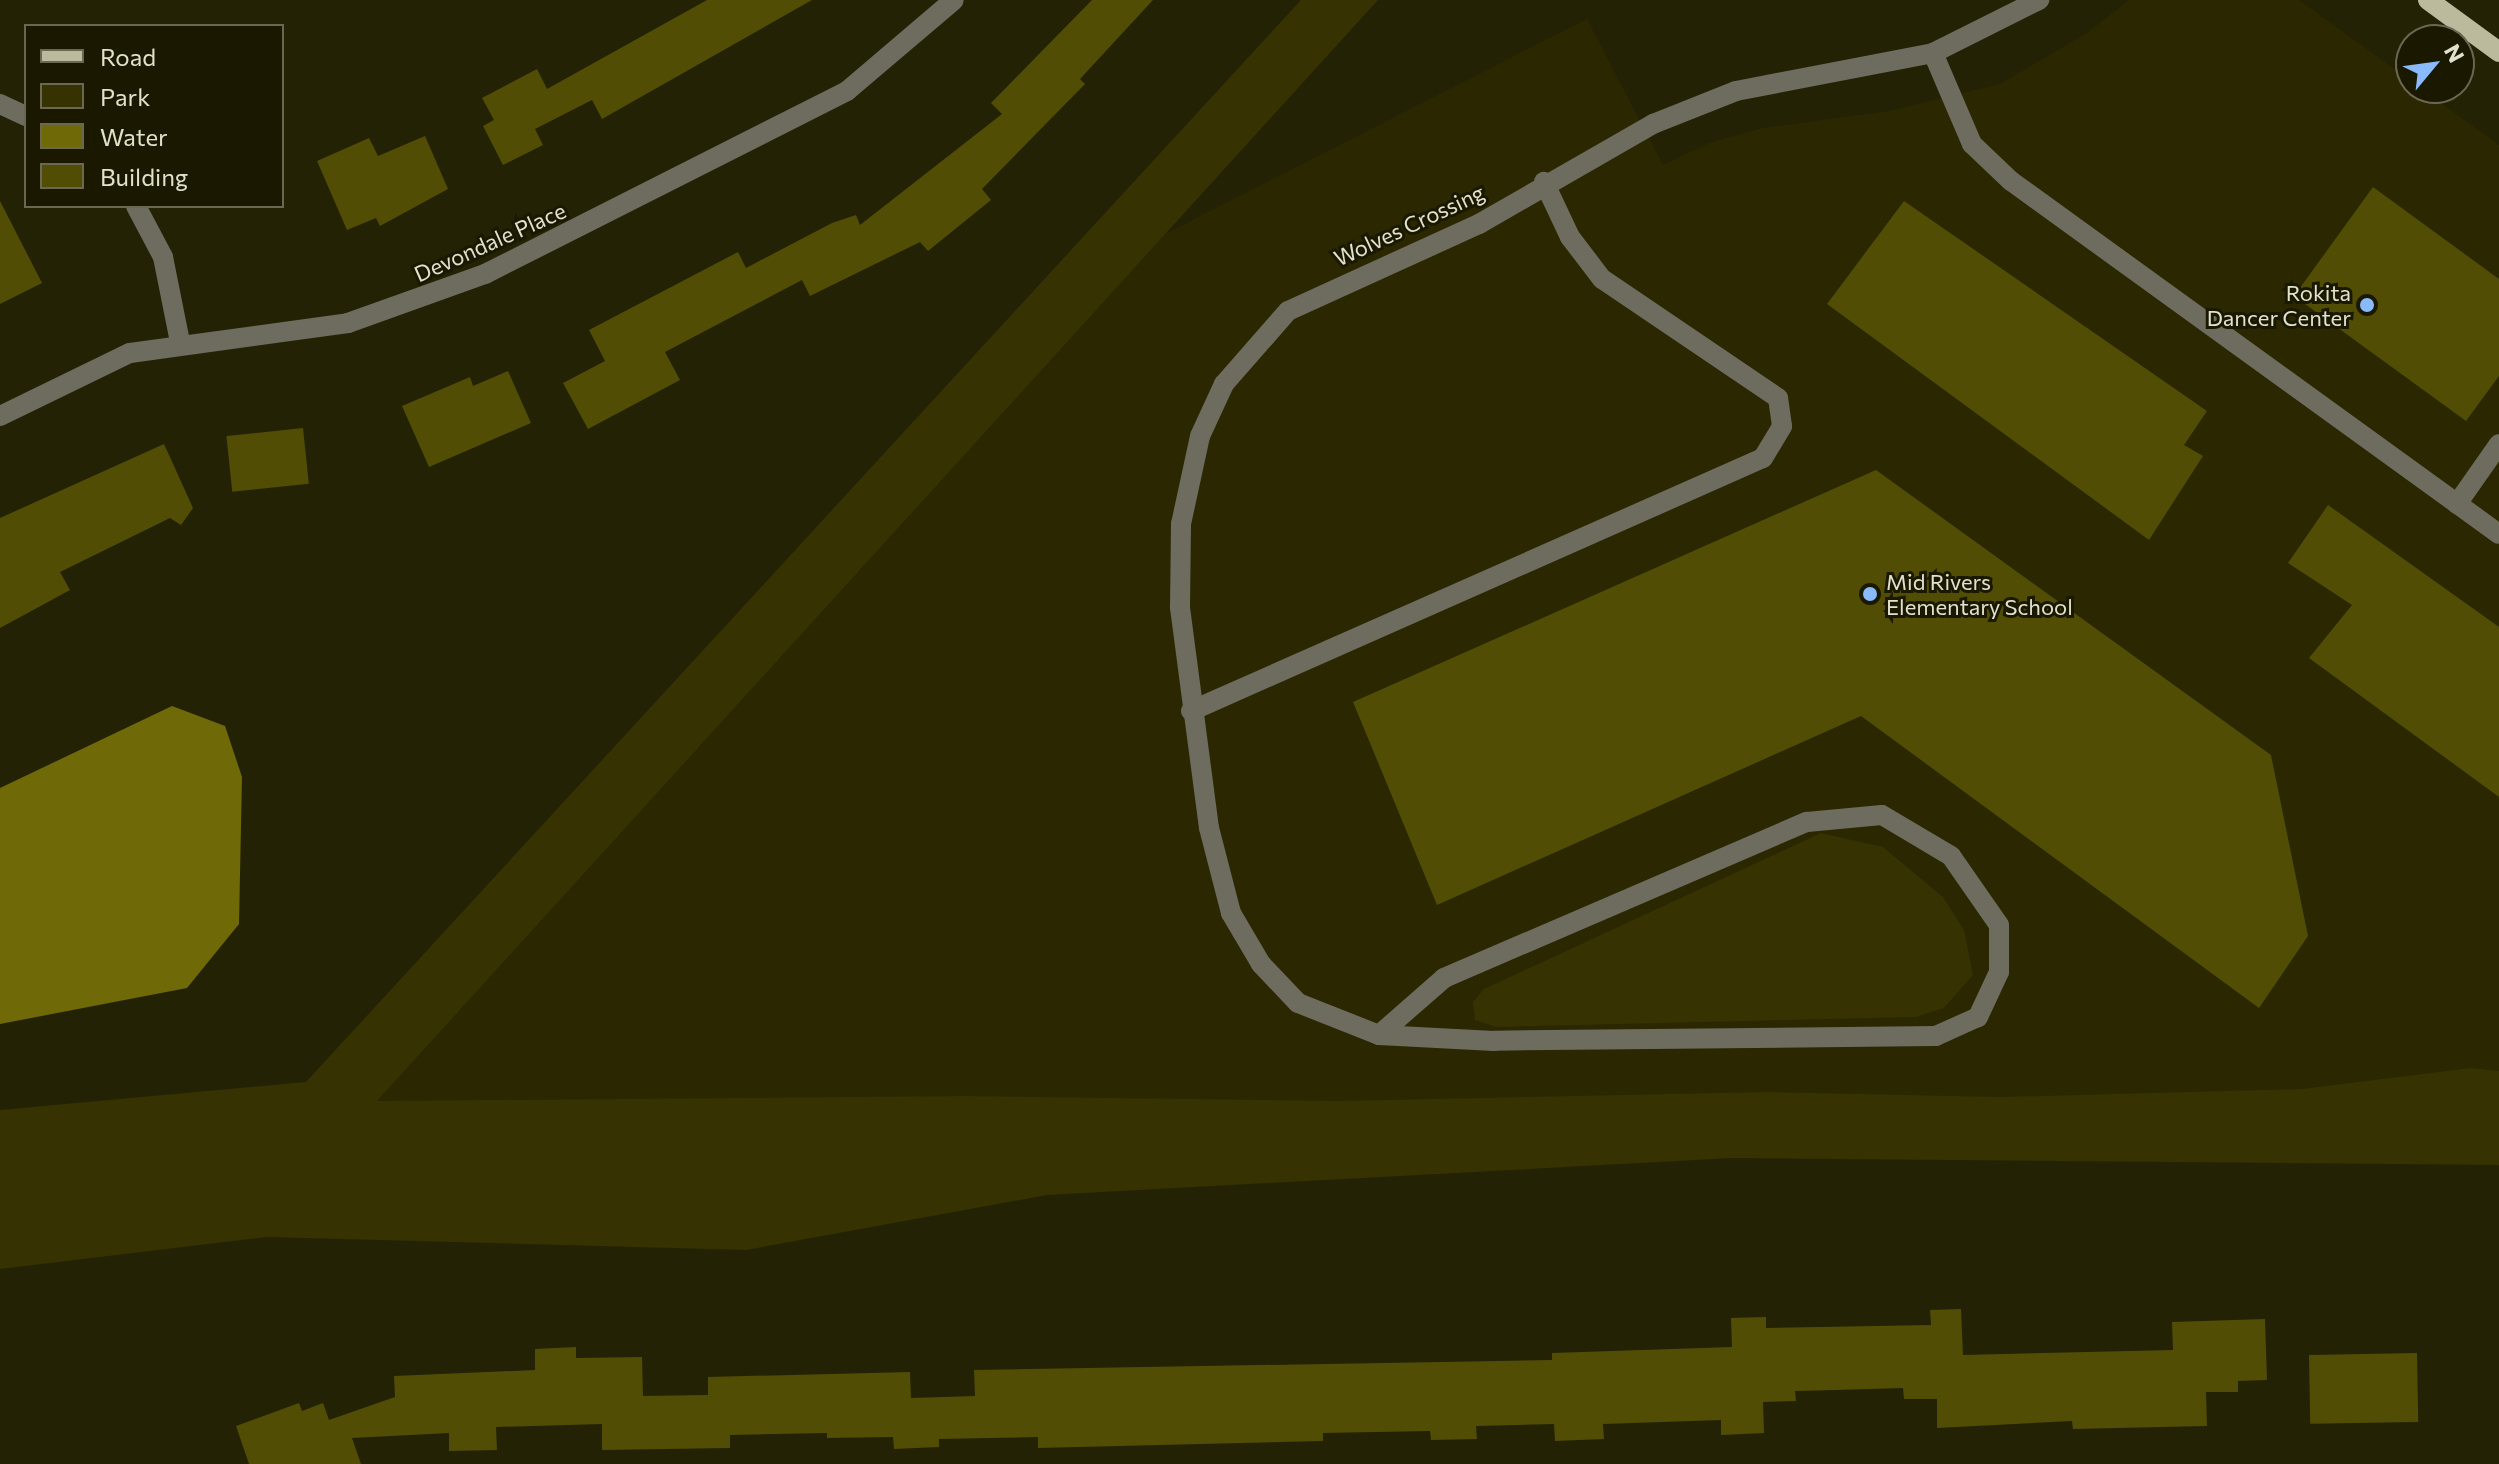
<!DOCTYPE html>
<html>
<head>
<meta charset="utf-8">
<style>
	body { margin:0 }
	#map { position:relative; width:2499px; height:1464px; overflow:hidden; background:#242204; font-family:Commissioner,sans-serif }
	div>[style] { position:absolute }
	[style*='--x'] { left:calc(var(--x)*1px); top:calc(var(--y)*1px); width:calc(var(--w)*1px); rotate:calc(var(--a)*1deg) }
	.built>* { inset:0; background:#2a2701 }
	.green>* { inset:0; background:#363202 }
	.water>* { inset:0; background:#6f6907 }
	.building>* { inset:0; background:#524d05; transform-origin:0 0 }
	.minor>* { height:20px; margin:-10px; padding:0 10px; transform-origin:10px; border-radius:10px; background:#6d6c5f }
	.major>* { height:20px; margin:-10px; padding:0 10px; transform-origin:10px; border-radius:10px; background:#bbba9d }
	.dots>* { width:22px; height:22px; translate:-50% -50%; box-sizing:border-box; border:4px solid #1b1800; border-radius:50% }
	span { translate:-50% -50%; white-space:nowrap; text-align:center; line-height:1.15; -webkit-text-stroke:6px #1b1800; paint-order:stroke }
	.street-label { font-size:22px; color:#e1e1cf }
	.poi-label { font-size:22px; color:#e1e1cf }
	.right { translate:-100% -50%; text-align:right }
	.left { translate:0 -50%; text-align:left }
	.legend { position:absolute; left:24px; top:24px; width:260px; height:184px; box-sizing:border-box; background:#1b1800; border:2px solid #6a6853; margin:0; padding:10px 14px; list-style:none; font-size:24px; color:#e1e1cf }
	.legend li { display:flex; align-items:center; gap:16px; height:40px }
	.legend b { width:40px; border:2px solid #6a6853 }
	.north { position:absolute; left:2395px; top:24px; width:80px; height:80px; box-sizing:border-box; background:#1b1800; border:2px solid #6a6853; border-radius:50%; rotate:61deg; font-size:22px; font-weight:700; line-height:32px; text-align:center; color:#e1e1cf }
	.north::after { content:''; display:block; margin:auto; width:28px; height:36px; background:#88bafc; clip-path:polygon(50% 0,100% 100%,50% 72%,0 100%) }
</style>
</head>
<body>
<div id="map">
	<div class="built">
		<div style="clip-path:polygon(2129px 0,2299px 0,2411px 81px,2411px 88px,2420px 88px,2499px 145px,2499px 1142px,274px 1162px,1053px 291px,1587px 19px,1663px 165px,1709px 143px,1763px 128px,1889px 111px,2000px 84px,2087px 33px)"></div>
	</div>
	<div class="green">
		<div style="clip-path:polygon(1301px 0,1378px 0,377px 1101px,967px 1096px,1337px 1101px,1768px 1092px,2001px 1097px,2302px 1089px,2471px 1068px,2499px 1071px,2499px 1165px,1732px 1158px,1047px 1195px,746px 1250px,267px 1237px,0 1269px,0 1110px,306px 1082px)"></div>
		<div style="clip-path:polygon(1821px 833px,1883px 847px,1943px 897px,1964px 930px,1973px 975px,1944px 1008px,1916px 1017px,1496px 1027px,1475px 1020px,1473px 1002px,1484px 989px)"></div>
	</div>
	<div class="water">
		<div style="clip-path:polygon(172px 706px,225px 726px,242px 777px,239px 924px,187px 988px,0 1024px,0 788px)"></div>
	</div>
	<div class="building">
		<div style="clip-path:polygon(707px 0,812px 0,602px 119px,592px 100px,535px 129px,543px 145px,503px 165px,483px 126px,494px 120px,482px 98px,537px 69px,547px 89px)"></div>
		<div style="clip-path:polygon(1092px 0,1153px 0,1080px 79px,1085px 84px,982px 189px,991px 200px,928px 251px,920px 242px,810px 296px,802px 280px,665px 352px,680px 380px,588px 429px,563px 383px,605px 361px,589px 330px,738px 252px,746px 268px,832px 223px,856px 215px,860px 225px,1002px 114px,991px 103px)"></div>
		<div style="clip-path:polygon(425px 136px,448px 189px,380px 226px,376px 218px,347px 230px,317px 161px,369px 138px,378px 156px)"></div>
		<div style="clip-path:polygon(2373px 187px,2499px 279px,2499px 376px,2466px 421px,2294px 296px)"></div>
		<div style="clip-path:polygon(0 201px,42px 283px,0 304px)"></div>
		<div style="clip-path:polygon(1904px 201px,2207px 411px,2184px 445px,2203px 456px,2149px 540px,1827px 304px)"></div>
		<div style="clip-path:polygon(508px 371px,531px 423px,429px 467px,402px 406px,470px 377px,473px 386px)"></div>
		<div style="left:303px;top:428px;width:56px;height:77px;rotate:84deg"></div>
		<div style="clip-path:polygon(164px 444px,193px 508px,181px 525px,170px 518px,60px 572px,70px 590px,0 628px,0 518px)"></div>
		<div style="clip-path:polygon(1876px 470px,2271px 755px,2308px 936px,2259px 1008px,1861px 716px,1437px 905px,1353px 702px)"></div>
		<div style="clip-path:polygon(2328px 505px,2499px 627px,2499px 797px,2309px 658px,2352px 605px,2288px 563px)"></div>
		<div style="clip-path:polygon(1961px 1309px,1963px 1355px,2173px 1350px,2172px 1322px,2265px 1319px,2267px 1380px,2238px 1381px,2238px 1392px,2206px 1392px,2207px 1426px,2073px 1429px,2072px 1421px,1937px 1428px,1937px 1399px,1904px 1399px,1903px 1388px,1836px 1390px,1795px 1391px,1796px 1401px,1763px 1402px,1764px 1433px,1721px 1435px,1721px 1420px,1603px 1424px,1604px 1439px,1555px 1441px,1554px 1424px,1476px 1426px,1477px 1439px,1431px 1440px,1430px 1431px,1323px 1433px,1323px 1441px,1038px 1448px,1038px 1437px,939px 1439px,939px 1447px,894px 1449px,893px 1437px,827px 1438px,827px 1433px,730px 1435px,730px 1448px,602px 1450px,602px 1424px,496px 1427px,497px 1450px,449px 1451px,449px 1433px,352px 1438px,361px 1464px,249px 1464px,236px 1426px,299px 1403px,302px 1411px,323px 1403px,329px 1420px,395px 1397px,394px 1376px,535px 1370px,535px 1349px,576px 1347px,576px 1358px,642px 1357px,643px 1396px,708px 1395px,708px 1377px,910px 1372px,911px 1398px,975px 1396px,974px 1370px,1552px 1360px,1552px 1353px,1732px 1347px,1731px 1318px,1766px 1317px,1766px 1328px,1931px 1325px,1930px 1310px)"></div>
		<div style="left:2417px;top:1353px;width:69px;height:108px;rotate:89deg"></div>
	</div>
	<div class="minor">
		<div style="--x:1933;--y:53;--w:99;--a:66.8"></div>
		<div style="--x:1972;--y:144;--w:54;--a:43.5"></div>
		<div style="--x:2011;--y:181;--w:602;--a:35.88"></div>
		<div style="--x:0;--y:104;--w:29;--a:25"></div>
		<div style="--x:136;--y:206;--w:58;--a:62.1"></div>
		<div style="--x:163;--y:257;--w:87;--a:78.7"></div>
		<div style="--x:0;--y:416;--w:144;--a:-25.9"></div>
		<div style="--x:130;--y:353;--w:220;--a:-7.8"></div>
		<div style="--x:348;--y:323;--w:145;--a:-19.7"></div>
		<div style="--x:485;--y:274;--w:406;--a:-26.8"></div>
		<div style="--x:847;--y:91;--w:140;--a:-40.4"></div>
		<div style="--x:2457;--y:504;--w:73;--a:-55"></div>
		<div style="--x:1191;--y:711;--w:625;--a:-23.86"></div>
		<div style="--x:1763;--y:458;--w:37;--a:-59"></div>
		<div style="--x:1782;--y:426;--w:28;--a:-98"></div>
		<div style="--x:1778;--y:398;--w:212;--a:-145.9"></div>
		<div style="--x:1602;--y:279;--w:53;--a:-127.3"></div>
		<div style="--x:1570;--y:237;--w:61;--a:-115.3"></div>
		<div style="--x:1379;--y:1035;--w:86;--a:-41.2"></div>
		<div style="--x:1444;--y:978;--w:395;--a:-23.3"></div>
		<div style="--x:1807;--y:822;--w:75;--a:-5.3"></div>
		<div style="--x:1882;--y:815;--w:80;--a:30.7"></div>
		<div style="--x:1951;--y:856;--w:84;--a:55.2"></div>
		<div style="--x:1999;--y:925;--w:47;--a:90"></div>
		<div style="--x:1999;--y:972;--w:50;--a:115"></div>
		<div style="--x:1978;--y:1017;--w:46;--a:155.7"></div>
		<div style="--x:1936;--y:1036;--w:442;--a:179.4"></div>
		<div style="--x:1494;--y:1041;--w:115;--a:-177"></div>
		<div style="--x:1379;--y:1035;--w:87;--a:-158.4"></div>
		<div style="--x:1298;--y:1003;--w:54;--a:-133.5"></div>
		<div style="--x:1261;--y:964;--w:59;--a:-120.5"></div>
		<div style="--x:1231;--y:913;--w:88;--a:-104.5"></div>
		<div style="--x:1209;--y:828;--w:223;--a:-97.5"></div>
		<div style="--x:1180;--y:607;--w:83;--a:-89.3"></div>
		<div style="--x:1181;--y:524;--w:90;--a:-77.8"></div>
		<div style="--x:1200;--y:436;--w:57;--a:-65.2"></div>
		<div style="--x:1224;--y:384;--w:97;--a:-48.8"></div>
		<div style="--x:1288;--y:311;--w:210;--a:-24.5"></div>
		<div style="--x:1479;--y:224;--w:201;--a:-29.9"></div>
		<div style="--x:1653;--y:124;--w:89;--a:-21.7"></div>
		<div style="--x:1736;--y:91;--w:201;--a:-10.9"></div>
		<div style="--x:1933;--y:53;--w:119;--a:-26.6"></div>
	</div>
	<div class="major">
		<div style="--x:2428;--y:0;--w:88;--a:36.2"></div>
	</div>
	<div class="dots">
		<div style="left:2367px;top:305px;background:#88bafc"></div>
		<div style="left:1870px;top:594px;background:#88bafc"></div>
	</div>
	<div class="street-label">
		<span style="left:1409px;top:225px;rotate:-25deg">Wolves Crossing</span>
		<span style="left:490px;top:242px;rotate:-24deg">Devondale Place</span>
	</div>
	<div class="poi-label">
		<span class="right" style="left:2351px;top:305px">Rokita<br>Dancer Center</span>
		<span class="left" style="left:1886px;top:594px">Mid Rivers<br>Elementary School</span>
	</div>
	<ul class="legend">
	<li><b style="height:10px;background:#bbba9d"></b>Road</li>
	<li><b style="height:22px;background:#363202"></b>Park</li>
	<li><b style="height:22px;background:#6f6907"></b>Water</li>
	<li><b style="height:22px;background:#524d05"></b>Building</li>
	</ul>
	<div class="north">N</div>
</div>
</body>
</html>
